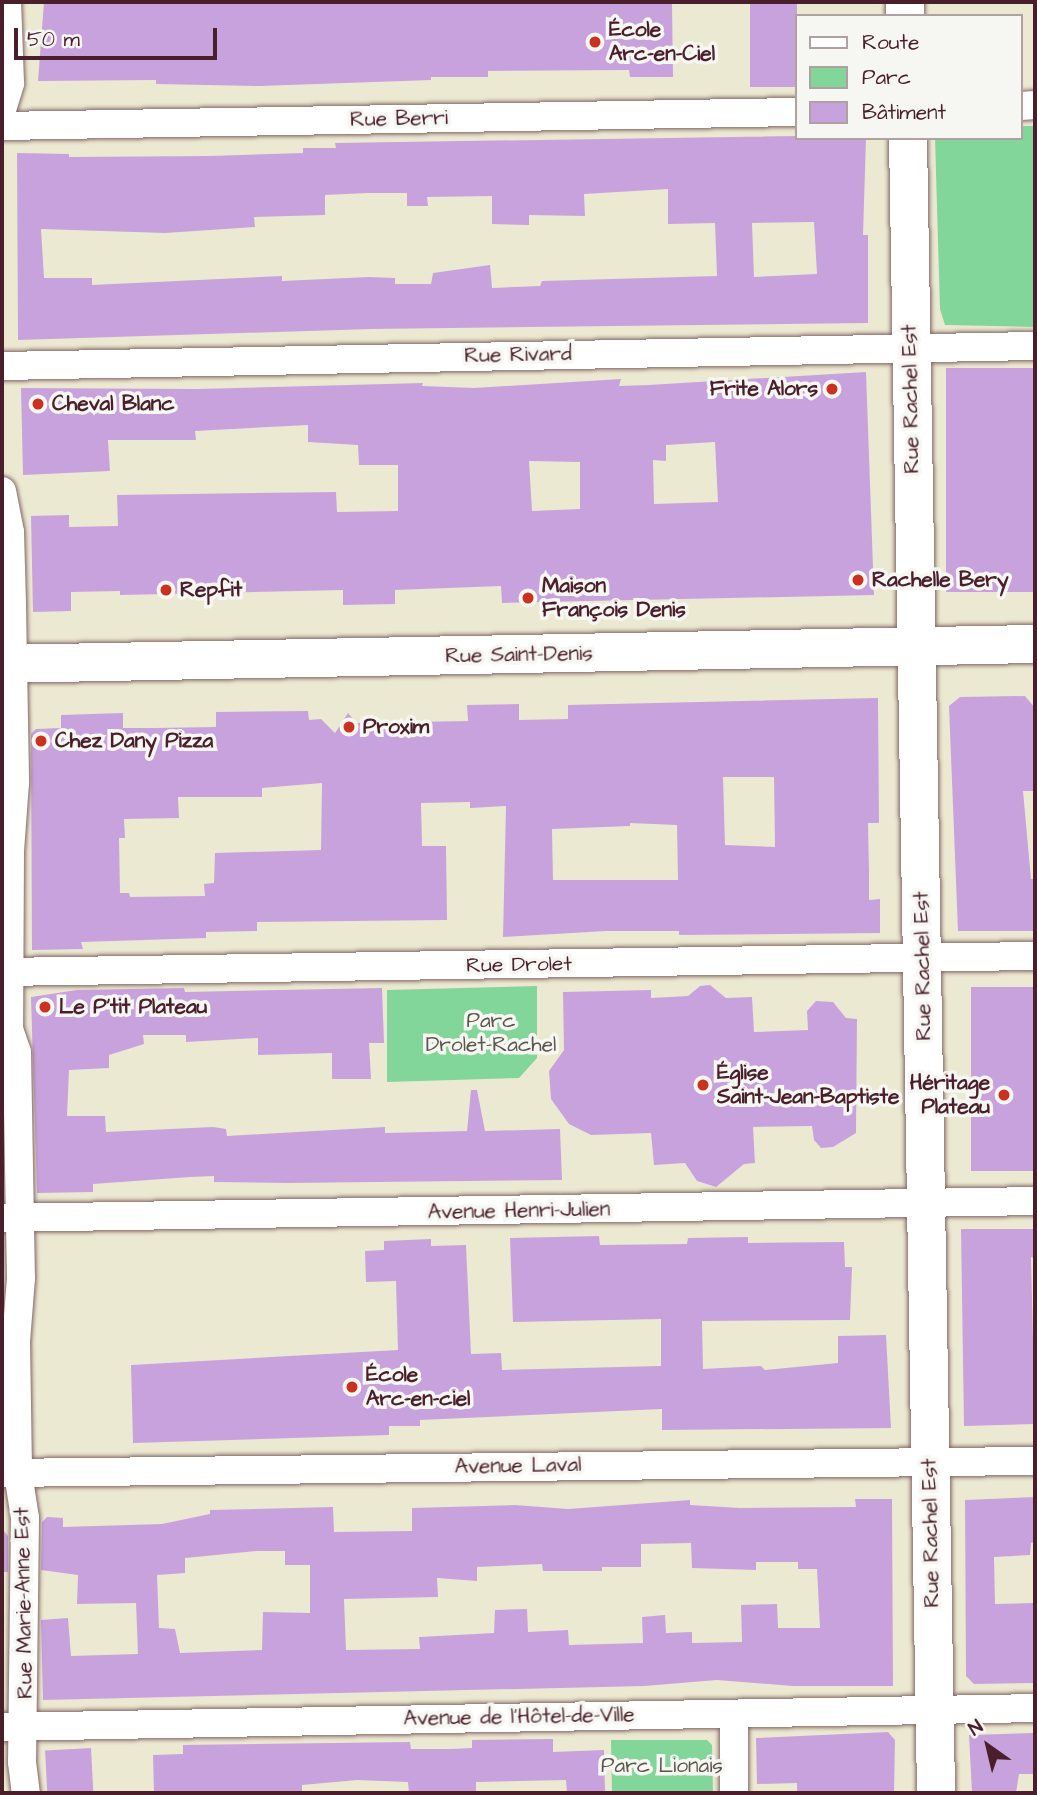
<!DOCTYPE html>
<html>
<head>
<meta charset="utf-8">
<style>
	body { margin:0 }
	#map { position:relative; width:1037px; height:1795px; overflow:hidden; background:#ece9d2; font-family:"Architects Daughter",sans-serif }
	div>[style] { position:absolute }
	[style*='--x'] { left:calc(var(--x)*1px); top:calc(var(--y)*1px); width:calc(var(--w)*1px); rotate:calc(var(--a)*1deg) }
	.green>* { inset:0; background:#82d699 }
	.building>* { inset:0; background:#c8a2dd; transform-origin:0 0 }
	.roads { filter:drop-shadow(0 0 2px #836665) drop-shadow(0 0 2px #836665) }
	.street>* { height:28px; margin:-14px; padding:0 14px; transform-origin:14px; border-radius:14px; background:#fff }
	.secondary>* { height:38px; margin:-19px; padding:0 19px; transform-origin:19px; border-radius:19px; background:#fff }
	.dots>* { width:19px; height:19px; translate:-50% -50%; box-sizing:border-box; border:4px solid #f6f6f2; border-radius:50% }
	span { translate:-50% -50%; white-space:nowrap; text-align:center; line-height:1.15; -webkit-text-stroke:7px #f6f6f2; paint-order:stroke }
	.poi-label { font-size:21px; color:#4a1f2b; font-weight:700 }
	.left { translate:0 -50%; text-align:left }
	.right { translate:-100% -50%; text-align:right }
	.street-label { font-size:21px; color:#4a1f2b }
	.park-label { font-size:21px; color:#5b564c }
	.frame { position:absolute; inset:0; border:4px solid #4a1f2b; pointer-events:none }
	.legend { position:absolute; left:795px; top:14px; width:228px; height:126px; box-sizing:border-box; background:#f6f6f2; border:2px solid #b1a0a2; margin:0; padding:9px 12px; list-style:none; font-size:21px; color:#4a1f2b }
	.legend li { display:flex; align-items:center; gap:14px; height:35px }
	.legend b { width:35px; border:2px solid #b1a0a2 }
	.north { position:absolute; left:953px; top:1711px; width:70px; height:70px; -webkit-text-stroke:5px #f6f6f2; paint-order:stroke; rotate:326deg; font-size:19px; font-weight:700; line-height:28px; text-align:center; color:#4a1f2b }
	.north::after { content:''; display:block; margin:auto; width:24px; height:32px; background:#4a1f2b; clip-path:polygon(50% 0,100% 100%,50% 72%,0 100%) }
	.scale { position:absolute; left:14px; top:28px; width:203px; height:32px; box-sizing:border-box; border:4px solid #4a1f2b; border-top:0; padding-left:9px; font-size:21px; line-height:24px; white-space:nowrap; color:#4a1f2b; -webkit-text-stroke:5px #f6f6f2; paint-order:stroke }
</style>
</head>
<body>
<div id="map">
	<div class="green">
		<div style="clip-path:polygon(1021px 126px,1035px 126px,1035px 327px,945px 325px,940px 309px,935px 138px,1021px 138px)"></div>
		<div style="clip-path:polygon(537px 986px,537px 1058px,519px 1078px,387px 1082px,387px 990px)"></div>
		<div style="clip-path:polygon(611px 1740px,707px 1740px,712px 1745px,713px 1793px,612px 1793px)"></div>
	</div>
	<div class="building">
		<div style="clip-path:polygon(44px 2px,672px 2px,673px 77px,630px 77px,629px 70px,488px 71px,488px 77px,431px 77px,431px 80px,260px 86px,156px 84px,156px 80px,38px 81px)"></div>
		<div style="left:750px;top:2px;width:47px;height:85px"></div>
		<div style="clip-path:polygon(evenodd,797px 136px,866px 138px,863px 235px,868px 235px,868px 323px,371px 329px,18px 340px,17px 153px,69px 154px,69px 157px,210px 156px,303px 153px,303px 148px,336px 148px,335px 143px,797px 136px,668px 189px,668px 224px,715px 223px,717px 276px,542px 281px,540px 286px,492px 288px,490px 265px,433px 273px,431px 284px,395px 284px,395px 278px,369px 277px,282px 281px,282px 276px,92px 285px,92px 278px,44px 278px,41px 229px,165px 233px,255px 227px,254px 217px,325px 215px,325px 195px,367px 193px,407px 193px,407px 206px,428px 206px,427px 197px,492px 196px,492px 224px,529px 225px,529px 215px,585px 216px,584px 194px,668px 189px,797px 136px,814px 222px,817px 274px,754px 277px,752px 223px,814px 222px)"></div>
		<div style="left:1035px;top:368px;width:224px;height:89px;rotate:90deg"></div>
		<div style="clip-path:polygon(evenodd,866px 372px,874px 595px,502px 603px,501px 586px,395px 590px,395px 604px,343px 605px,343px 590px,120px 595px,120px 591px,71px 592px,71px 611px,33px 612px,31px 516px,69px 515px,69px 527px,118px 526px,117px 495px,336px 492px,337px 512px,398px 511px,398px 465px,359px 465px,358px 445px,308px 442px,308px 425px,195px 431px,196px 440px,108px 440px,110px 471px,23px 475px,21px 388px,197px 389px,423px 383px,422px 386px,474px 388px,621px 379px,619px 386px,649px 385px,866px 372px,715px 442px,718px 502px,654px 504px,653px 460px,666px 461px,666px 445px,715px 442px,866px 372px,529px 461px,580px 462px,580px 509px,532px 511px,529px 461px)"></div>
		<div style="clip-path:polygon(1025px 696px,1035px 708px,1035px 791px,1023px 791px,1031px 879px,1035px 879px,1035px 931px,958px 931px,949px 706px,960px 697px)"></div>
		<div style="clip-path:polygon(evenodd,878px 698px,879px 823px,868px 823px,869px 871px,869px 900px,880px 899px,880px 933px,679px 935px,679px 931px,606px 931px,503px 937px,506px 806px,470px 808px,470px 802px,421px 803px,422px 846px,446px 846px,447px 920px,257px 922px,257px 931px,206px 932px,206px 938px,81px 942px,83px 949px,32px 950px,31px 734px,36px 729px,61px 728px,61px 715px,123px 713px,123px 728px,154px 728px,216px 727px,216px 712px,308px 711px,309px 720px,321px 719px,335px 733px,348px 713px,356px 723px,468px 721px,467px 705px,519px 704px,519px 720px,568px 719px,568px 705px,878px 698px,723px 777px,774px 777px,775px 847px,725px 845px,723px 777px,878px 698px,322px 783px,321px 850px,215px 853px,214px 883px,204px 884px,205px 896px,130px 897px,129px 893px,120px 893px,119px 838px,125px 838px,124px 819px,179px 818px,178px 797px,262px 797px,262px 788px,322px 783px,878px 698px,630px 823px,677px 825px,678px 880px,553px 880px,552px 829px,630px 826px,630px 823px)"></div>
		<div style="clip-path:polygon(710px 985px,726px 998px,752px 997px,754px 1032px,808px 1030px,807px 1011px,816px 1001px,833px 1002px,846px 1018px,857px 1019px,856px 1133px,833px 1147px,821px 1148px,814px 1140px,812px 1126px,753px 1127px,755px 1163px,744px 1164px,716px 1187px,697px 1181px,685px 1163px,654px 1165px,651px 1133px,591px 1135px,569px 1124px,551px 1099px,549px 1071px,564px 1050px,563px 992px,651px 990px,651px 998px,688px 996px,700px 986px)"></div>
		<div style="left:1035px;top:987px;width:184px;height:64px;rotate:90deg"></div>
		<div style="clip-path:polygon(184px 988px,185px 992px,382px 988px,384px 1043px,369px 1043px,371px 1079px,332px 1079px,332px 1053px,258px 1055px,258px 1038px,186px 1042px,186px 1035px,143px 1035px,144px 1044px,109px 1055px,109px 1068px,69px 1070px,67px 1116px,105px 1116px,106px 1132px,213px 1127px,226px 1129px,227px 1136px,385px 1127px,385px 1133px,467px 1131px,471px 1090px,477px 1090px,485px 1131px,560px 1129px,562px 1180px,287px 1183px,214px 1182px,214px 1176px,190px 1177px,93px 1184px,93px 1192px,37px 1193px,31px 997px,77px 990px)"></div>
		<div style="clip-path:polygon(961px 1229px,1035px 1229px,1035px 1258px,1031px 1257px,1035px 1424px,964px 1426px)"></div>
		<div style="clip-path:polygon(599px 1236px,600px 1245px,687px 1244px,688px 1238px,748px 1237px,748px 1243px,844px 1242px,845px 1267px,852px 1267px,850px 1320px,702px 1321px,703px 1369px,761px 1366px,765px 1370px,838px 1363px,838px 1336px,886px 1335px,891px 1428px,662px 1430px,662px 1409px,420px 1420px,420px 1426px,389px 1426px,389px 1435px,133px 1443px,131px 1365px,398px 1350px,396px 1281px,366px 1282px,365px 1251px,384px 1250px,384px 1241px,431px 1239px,431px 1246px,466px 1245px,471px 1354px,501px 1353px,502px 1370px,661px 1366px,661px 1319px,513px 1322px,510px 1238px)"></div>
		<div style="clip-path:polygon(1035px 1497px,1035px 1542px,1031px 1543px,1030px 1555px,994px 1557px,995px 1604px,1033px 1603px,1035px 1608px,1034px 1683px,974px 1684px,966px 1676px,965px 1500px)"></div>
		<div style="clip-path:polygon(evenodd,855px 1499px,892px 1499px,893px 1686px,793px 1686px,717px 1680px,644px 1686px,43px 1700px,41px 1620px,68px 1618px,71px 1656px,138px 1654px,136px 1603px,77px 1604px,78px 1575px,41px 1570px,42px 1522px,47px 1517px,63px 1518px,63px 1527px,162px 1524px,210px 1514px,210px 1510px,333px 1507px,334px 1532px,412px 1531px,412px 1508px,515px 1505px,568px 1509px,690px 1500px,690px 1505px,740px 1508px,856px 1507px,855px 1499px,691px 1543px,692px 1568px,756px 1570px,756px 1562px,798px 1562px,798px 1569px,817px 1569px,820px 1628px,778px 1628px,777px 1604px,741px 1605px,742px 1642px,692px 1643px,692px 1632px,666px 1633px,665px 1615px,642px 1617px,643px 1643px,569px 1645px,568px 1630px,528px 1632px,527px 1609px,495px 1610px,494px 1633px,419px 1637px,420px 1649px,346px 1650px,344px 1599px,438px 1597px,437px 1578px,477px 1581px,477px 1567px,542px 1564px,543px 1571px,602px 1571px,602px 1567px,641px 1567px,641px 1544px,691px 1543px,855px 1499px,257px 1551px,285px 1551px,285px 1565px,310px 1565px,310px 1613px,263px 1612px,262px 1650px,180px 1653px,175px 1629px,159px 1628px,157px 1575px,185px 1573px,185px 1558px,257px 1551px)"></div>
		<div style="clip-path:polygon(2px 1529px,8px 1536px,8px 1572px,2px 1572px)"></div>
		<div style="clip-path:polygon(888px 1732px,895px 1740px,894px 1793px,797px 1793px,797px 1783px,757px 1784px,756px 1738px)"></div>
		<div style="clip-path:polygon(1035px 1733px,1035px 1774px,1019px 1774px,1016px 1793px,972px 1793px,969px 1735px)"></div>
		<div style="clip-path:polygon(553px 1739px,553px 1752px,604px 1750px,605px 1793px,567px 1793px,566px 1780px,476px 1782px,476px 1793px,409px 1793px,408px 1782px,357px 1780px,302px 1785px,302px 1793px,154px 1793px,153px 1755px,183px 1754px,183px 1745px,410px 1742px,411px 1749px,451px 1749px,472px 1748px,472px 1740px)"></div>
		<div style="left:91px;top:1748px;width:45px;height:46px;rotate:87deg"></div>
	</div>
	<div class="roads">
		<div class="street">
			<div style="--x:1021;--y:106;--w:14;--a:-4"></div>
			<div style="--x:2;--y:110;--w:28;--a:-73"></div>
			<div style="--x:10;--y:83;--w:81;--a:-92.1"></div>
			<div style="--x:2;--y:126;--w:795;--a:-1.01"></div>
			<div style="--x:2;--y:366;--w:1033;--a:-1.11"></div>
			<div style="--x:2;--y:491;--w:42;--a:79"></div>
			<div style="--x:10;--y:532;--w:73;--a:88.4"></div>
			<div style="--x:12;--y:605;--w:178;--a:89"></div>
			<div style="--x:15;--y:783;--w:68;--a:94.2"></div>
			<div style="--x:10;--y:851;--w:178;--a:90.3"></div>
			<div style="--x:9;--y:1029;--w:24;--a:71"></div>
			<div style="--x:17;--y:1052;--w:226;--a:89"></div>
			<div style="--x:21;--y:1278;--w:64;--a:94.5"></div>
			<div style="--x:16;--y:1342;--w:131;--a:89.1"></div>
			<div style="--x:18;--y:1473;--w:46;--a:81.2"></div>
			<div style="--x:25;--y:1518;--w:244;--a:90.7"></div>
			<div style="--x:22;--y:1762;--w:31;--a:83"></div>
			<div style="--x:2;--y:972;--w:1033;--a:-0.89"></div>
			<div style="--x:2;--y:1218;--w:1033;--a:-0.94"></div>
			<div style="--x:2;--y:1473;--w:1033;--a:-0.67"></div>
			<div style="--x:734;--y:1714;--w:79;--a:90"></div>
			<div style="--x:2;--y:1727;--w:1033;--a:-1.05"></div>
		</div>
		<div class="secondary">
			<div style="--x:905;--y:2;--w:14;--a:90"></div>
			<div style="--x:908;--y:138;--w:1655;--a:89.03"></div>
			<div style="--x:2;--y:664;--w:1033;--a:-1.11"></div>
		</div>
	</div>
	<div class="dots">
		<div style="left:595px;top:42px;background:#c8321e"></div>
		<div style="left:832px;top:389px;background:#c8321e"></div>
		<div style="left:38px;top:404px;background:#c8321e"></div>
		<div style="left:858px;top:580px;background:#c8321e"></div>
		<div style="left:166px;top:590px;background:#c8321e"></div>
		<div style="left:528px;top:598px;background:#c8321e"></div>
		<div style="left:349px;top:727px;background:#c8321e"></div>
		<div style="left:41px;top:741px;background:#c8321e"></div>
		<div style="left:45px;top:1007px;background:#c8321e"></div>
		<div style="left:703px;top:1085px;background:#c8321e"></div>
		<div style="left:1004px;top:1095px;background:#c8321e"></div>
		<div style="left:352px;top:1387px;background:#c8321e"></div>
	</div>
	<div class="poi-label">
		<span class="left" style="left:609px;top:42px">École<br>Arc-en-Ciel</span>
		<span class="right" style="left:818px;top:389px">Frite Alors</span>
		<span class="left" style="left:52px;top:404px">Cheval Blanc</span>
		<span class="left" style="left:872px;top:580px">Rachelle Bery</span>
		<span class="left" style="left:542px;top:598px">Maison<br>François Denis</span>
		<span class="left" style="left:180px;top:590px">Repfit</span>
		<span class="left" style="left:363px;top:727px">Proxim</span>
		<span class="left" style="left:55px;top:741px">Chez Dany Pizza</span>
		<span class="left" style="left:59px;top:1007px">Le P'tit Plateau</span>
		<span class="left" style="left:717px;top:1085px">Église<br>Saint-Jean-Baptiste</span>
		<span class="right" style="left:990px;top:1095px">Héritage<br>Plateau</span>
		<span class="left" style="left:366px;top:1387px">École<br>Arc-en-ciel</span>
	</div>
	<div class="street-label">
		<span style="left:399px;top:119px;rotate:-1deg">Rue Berri</span>
		<span style="left:518px;top:355px;rotate:-1deg">Rue Rivard</span>
		<span style="left:911px;top:399px;rotate:-91deg">Rue Rachel Est</span>
		<span style="left:519px;top:655px;rotate:-1deg">Rue Saint-Denis</span>
		<span style="left:519px;top:965px;rotate:-1deg">Rue Drolet</span>
		<span style="left:923px;top:966px;rotate:-91deg">Rue Rachel Est</span>
		<span style="left:519px;top:1211px;rotate:-1deg">Avenue Henri-Julien</span>
		<span style="left:518px;top:1466px;rotate:-1deg">Avenue Laval</span>
		<span style="left:931px;top:1533px;rotate:-91deg">Rue Rachel Est</span>
		<span style="left:24px;top:1603px;rotate:-91deg">Rue Marie-Anne Est</span>
		<span style="left:519px;top:1717px;rotate:-1deg">Avenue de l'Hôtel-de-Ville</span>
	</div>
	<div class="park-label">
		<span style="left:491px;top:1033px">Parc<br>Drolet-Rachel</span>
		<span style="left:662px;top:1766px">Parc Lionais</span>
	</div>
	<div class="frame"></div>
	<ul class="legend">
	<li><b style="height:9px;background:#fff"></b>Route</li>
	<li><b style="height:19px;background:#82d699"></b>Parc</li>
	<li><b style="height:19px;background:#c8a2dd"></b>Bâtiment</li>
	</ul>
	<div class="north">N</div>
	<div class="scale">50 m</div>
</div>
</body>
</html>
